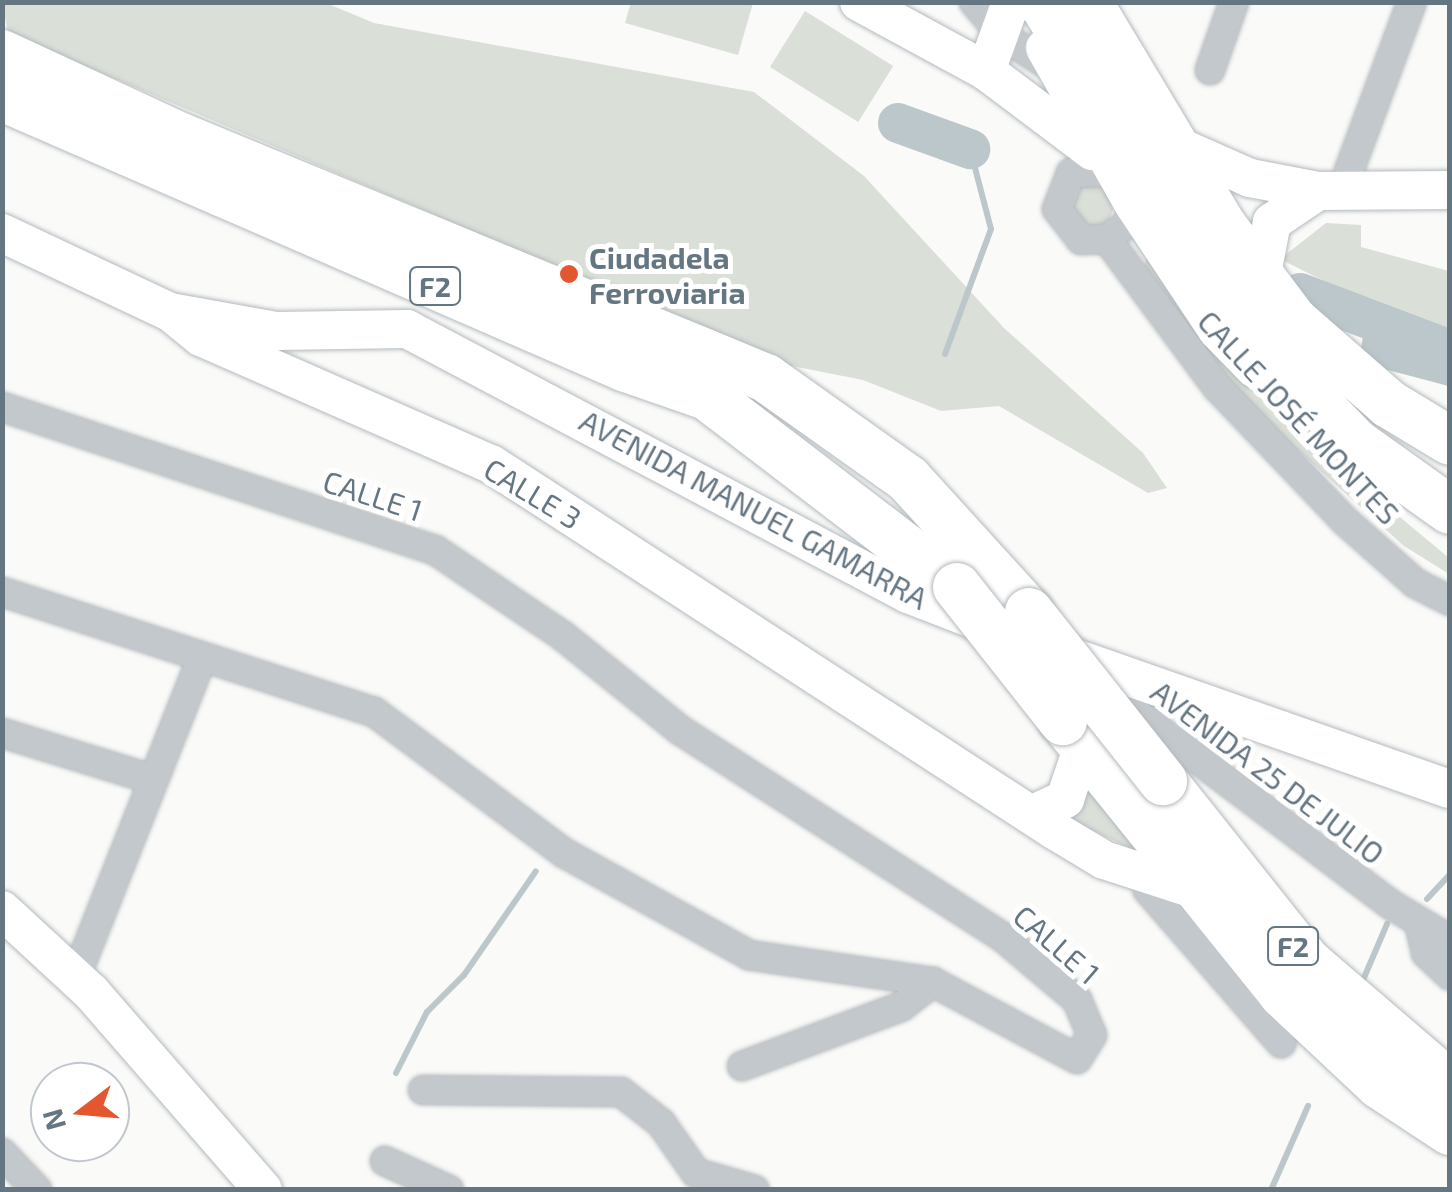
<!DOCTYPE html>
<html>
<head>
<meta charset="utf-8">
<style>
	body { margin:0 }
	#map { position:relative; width:1452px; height:1192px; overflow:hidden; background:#fafaf8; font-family:"Exo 2",sans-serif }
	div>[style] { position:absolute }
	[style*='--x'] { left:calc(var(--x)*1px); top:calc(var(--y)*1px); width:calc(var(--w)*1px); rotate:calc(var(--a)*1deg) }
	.green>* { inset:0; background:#dadfd7; transform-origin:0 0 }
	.round { border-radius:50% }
	.stream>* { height:6px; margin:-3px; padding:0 3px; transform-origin:3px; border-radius:3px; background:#bbc7cb }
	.canal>* { height:22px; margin:-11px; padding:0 11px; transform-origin:11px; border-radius:11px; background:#bbc7cb }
	.river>* { height:40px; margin:-20px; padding:0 20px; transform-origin:20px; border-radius:20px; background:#bbc7cb }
	.roads { filter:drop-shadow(0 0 2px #b3babf) drop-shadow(0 0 2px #b3babf) }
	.street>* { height:28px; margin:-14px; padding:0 14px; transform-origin:14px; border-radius:14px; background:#c3c8cc }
	.secondary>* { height:38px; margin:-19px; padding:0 19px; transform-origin:19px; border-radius:19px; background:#fff }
	.highway>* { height:48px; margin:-24px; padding:0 24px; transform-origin:24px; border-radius:24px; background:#fff }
	.bridges { filter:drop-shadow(0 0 2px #b4b9bd) drop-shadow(0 0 2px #b4b9bd) }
	.highway-bridge>* { height:48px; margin:-24px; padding:0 24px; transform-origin:24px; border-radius:24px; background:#fff }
	.dots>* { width:28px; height:28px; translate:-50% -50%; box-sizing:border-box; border:5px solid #fff; border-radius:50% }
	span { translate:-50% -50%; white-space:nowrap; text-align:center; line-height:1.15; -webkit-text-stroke:10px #fff; paint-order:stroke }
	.shield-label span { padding:2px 8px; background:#fff; border:2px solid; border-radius:8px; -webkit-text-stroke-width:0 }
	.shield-label { font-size:28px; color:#657683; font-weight:700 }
	.poi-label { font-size:30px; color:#657683; font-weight:700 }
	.left { translate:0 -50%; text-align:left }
	.street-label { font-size:30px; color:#657683 }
	.frame { position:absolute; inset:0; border:5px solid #657683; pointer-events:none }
	.north { position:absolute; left:30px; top:1062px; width:100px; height:100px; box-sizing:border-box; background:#fff; border:2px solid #c1c8cd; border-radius:50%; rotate:254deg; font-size:28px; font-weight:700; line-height:40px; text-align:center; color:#657683 }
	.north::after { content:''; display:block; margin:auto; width:35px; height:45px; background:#e4572e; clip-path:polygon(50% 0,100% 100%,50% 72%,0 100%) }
</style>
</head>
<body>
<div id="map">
	<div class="green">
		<div style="clip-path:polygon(631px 2px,753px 2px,753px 3px,738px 55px,625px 23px)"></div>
		<div style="clip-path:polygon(2px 3px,326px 3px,374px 23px,754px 92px,864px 176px,1004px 328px,1143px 453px,1167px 488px,1148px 493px,999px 406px,941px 411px,863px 380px,787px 365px,8px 33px)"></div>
		<div style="left:805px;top:11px;width:104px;height:66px;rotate:32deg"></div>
		<div class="round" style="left:1069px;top:184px;width:44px;height:44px"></div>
		<div style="clip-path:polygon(1326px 223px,1361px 225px,1361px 247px,1449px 271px,1449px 332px,1394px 316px,1280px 259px)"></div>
		<div style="clip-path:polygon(1147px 257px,1268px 407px,1449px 558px,1449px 574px,1404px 546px,1235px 394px,1143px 268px)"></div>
		<div style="clip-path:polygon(1090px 785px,1147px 856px,1063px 817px)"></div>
	</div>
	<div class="stream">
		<div style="--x:945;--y:354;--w:133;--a:-69.8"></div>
		<div style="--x:991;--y:229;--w:83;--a:-104.7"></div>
		<div style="--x:1427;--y:899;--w:34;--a:-47"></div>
		<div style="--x:1360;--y:987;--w:69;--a:-66.8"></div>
		<div style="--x:396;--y:1073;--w:68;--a:-63.1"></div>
		<div style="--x:427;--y:1012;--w:52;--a:-45"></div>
		<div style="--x:464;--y:975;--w:126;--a:-55.3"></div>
		<div style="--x:1271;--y:1190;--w:92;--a:-66.2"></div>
	</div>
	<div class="canal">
		<div style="--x:1376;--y:326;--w:28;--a:100"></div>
		<div style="--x:1371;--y:354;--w:82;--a:14.9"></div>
	</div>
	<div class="river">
		<div style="--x:898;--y:123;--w:77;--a:19.9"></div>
		<div style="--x:1300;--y:293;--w:160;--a:20.8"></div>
	</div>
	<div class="roads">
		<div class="street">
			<div style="--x:974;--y:2;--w:45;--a:49.5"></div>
			<div style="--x:1003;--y:36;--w:64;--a:32.9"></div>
			<div style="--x:1210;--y:70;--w:72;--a:-70.6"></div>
			<div style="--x:1349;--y:171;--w:180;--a:-69.6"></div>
			<div style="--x:1115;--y:172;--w:44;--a:178.7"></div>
			<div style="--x:1071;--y:173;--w:39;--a:111"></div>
			<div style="--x:1057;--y:209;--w:39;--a:52"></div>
			<div style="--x:1081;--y:240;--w:26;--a:-2"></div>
			<div style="--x:1107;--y:239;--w:18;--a:-38"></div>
			<div style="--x:1107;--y:239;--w:184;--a:53.4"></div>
			<div style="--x:1217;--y:387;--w:184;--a:46.3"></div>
			<div style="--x:1344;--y:520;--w:95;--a:41.6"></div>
			<div style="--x:1415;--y:583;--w:39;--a:27"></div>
			<div style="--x:2;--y:407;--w:456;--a:18.3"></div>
			<div style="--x:435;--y:550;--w:154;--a:33.9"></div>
			<div style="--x:563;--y:636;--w:150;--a:38.8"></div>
			<div style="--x:680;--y:730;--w:385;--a:32.7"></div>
			<div style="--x:1004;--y:938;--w:96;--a:40.3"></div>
			<div style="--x:1077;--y:1000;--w:38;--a:67"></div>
			<div style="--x:1092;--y:1035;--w:28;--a:122"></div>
			<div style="--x:1077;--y:1059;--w:163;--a:-151.9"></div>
			<div style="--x:933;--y:982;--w:186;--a:-171.7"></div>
			<div style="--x:749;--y:955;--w:211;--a:-151.1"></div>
			<div style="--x:564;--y:853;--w:237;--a:-143.4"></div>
			<div style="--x:374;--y:712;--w:391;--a:-162.1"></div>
			<div style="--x:1118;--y:699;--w:341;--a:37"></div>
			<div style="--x:1390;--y:904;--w:70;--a:31"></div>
			<div style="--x:2;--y:733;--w:153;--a:17.1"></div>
			<div style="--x:1146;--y:872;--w:18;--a:84"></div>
			<div style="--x:1148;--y:890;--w:203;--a:49"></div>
			<div style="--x:1419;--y:922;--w:32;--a:77"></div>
			<div style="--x:1426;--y:953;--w:33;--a:43"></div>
			<div style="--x:76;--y:976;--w:343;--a:-68.4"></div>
			<div style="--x:742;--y:1066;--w:170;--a:-20.4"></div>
			<div style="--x:901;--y:1007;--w:41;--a:-38"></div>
			<div style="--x:423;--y:1090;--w:198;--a:0.6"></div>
			<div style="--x:621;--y:1092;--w:51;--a:37.8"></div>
			<div style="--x:661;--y:1123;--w:61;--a:55"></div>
			<div style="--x:696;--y:1173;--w:61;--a:16.1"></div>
			<div style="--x:2;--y:1153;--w:51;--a:46.6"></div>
			<div style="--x:385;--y:1161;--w:70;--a:24.4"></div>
		</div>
		<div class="secondary">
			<div style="--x:859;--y:2;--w:145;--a:28.5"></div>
			<div style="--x:986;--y:71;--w:133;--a:37"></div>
			<div style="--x:1045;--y:48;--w:177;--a:60.5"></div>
			<div style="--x:1132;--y:202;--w:154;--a:56.4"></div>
			<div style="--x:1217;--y:330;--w:54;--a:45.7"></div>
			<div style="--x:986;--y:71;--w:73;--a:-70.1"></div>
			<div style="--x:1171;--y:143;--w:86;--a:23.9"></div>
			<div style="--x:1250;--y:178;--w:69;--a:10.8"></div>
			<div style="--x:1318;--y:191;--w:132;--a:-0.4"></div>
			<div style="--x:2;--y:233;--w:186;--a:25.2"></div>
			<div style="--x:170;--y:312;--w:40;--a:39"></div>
			<div style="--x:201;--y:337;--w:317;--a:23.7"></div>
			<div style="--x:491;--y:464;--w:672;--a:33.03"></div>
			<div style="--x:1054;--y:830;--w:58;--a:31"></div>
			<div style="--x:1104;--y:860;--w:98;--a:17.9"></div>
			<div style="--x:1261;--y:279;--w:58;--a:-79.1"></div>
			<div style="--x:1272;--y:222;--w:55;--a:-34"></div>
			<div style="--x:170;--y:312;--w:109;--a:10.1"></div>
			<div style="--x:277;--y:331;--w:130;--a:-0.9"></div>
			<div style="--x:407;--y:329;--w:567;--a:27.88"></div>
			<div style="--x:908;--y:594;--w:86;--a:21.2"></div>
			<div style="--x:1058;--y:652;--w:415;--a:19.3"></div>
			<div style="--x:1031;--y:815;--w:38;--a:-25"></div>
			<div style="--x:1065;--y:799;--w:56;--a:-71.2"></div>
			<div style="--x:2;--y:910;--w:121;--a:42.7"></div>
			<div style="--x:91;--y:992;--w:262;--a:49"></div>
		</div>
		<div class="highway">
			<div style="--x:1042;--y:2;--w:390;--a:58"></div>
			<div style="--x:1249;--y:333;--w:153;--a:45.8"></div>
			<div style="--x:1356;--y:443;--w:115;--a:35.5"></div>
			<div style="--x:1088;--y:2;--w:264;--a:59"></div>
			<div style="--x:1224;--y:228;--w:115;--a:53.1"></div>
			<div style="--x:1293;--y:320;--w:128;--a:41.2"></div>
			<div style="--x:1389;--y:404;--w:71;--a:31.2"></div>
			<div style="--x:2;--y:54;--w:197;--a:24.9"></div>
			<div style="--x:181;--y:137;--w:633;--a:22.39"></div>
			<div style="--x:766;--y:378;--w:174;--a:35.4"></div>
			<div style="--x:908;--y:479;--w:180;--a:47.7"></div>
			<div style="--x:2;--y:97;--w:680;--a:23.48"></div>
			<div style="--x:626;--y:368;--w:86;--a:19.1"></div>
			<div style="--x:707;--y:396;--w:315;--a:37.4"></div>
			<div style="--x:1063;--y:721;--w:351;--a:51.1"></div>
			<div style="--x:1283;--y:994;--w:133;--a:43.2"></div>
			<div style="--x:1380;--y:1085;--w:84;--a:33.3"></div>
			<div style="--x:1163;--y:781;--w:230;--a:51.5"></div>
			<div style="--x:1306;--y:961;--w:190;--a:40.7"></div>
		</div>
	</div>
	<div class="bridges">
		<div class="highway-bridge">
			<div style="--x:957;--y:587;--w:171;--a:51.7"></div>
			<div style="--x:1029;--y:612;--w:216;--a:51.6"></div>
		</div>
	</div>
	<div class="dots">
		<div style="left:569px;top:274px;background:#e4572e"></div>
	</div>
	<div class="shield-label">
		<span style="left:435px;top:286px">F2</span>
		<span style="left:1293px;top:946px">F2</span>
	</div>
	<div class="poi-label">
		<span class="left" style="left:589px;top:274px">Ciudadela<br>Ferroviaria</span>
	</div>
	<div class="street-label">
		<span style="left:1299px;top:417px;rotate:47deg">CALLE JOSÉ MONTES</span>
		<span style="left:533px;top:493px;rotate:31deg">CALLE 3</span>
		<span style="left:373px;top:495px;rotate:18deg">CALLE 1</span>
		<span style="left:754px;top:509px;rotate:28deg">AVENIDA MANUEL GAMARRA</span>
		<span style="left:1268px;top:772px;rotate:37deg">AVENIDA 25 DE JULIO</span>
		<span style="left:1057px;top:944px;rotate:41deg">CALLE 1</span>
	</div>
	<div class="frame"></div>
	<div class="north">N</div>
</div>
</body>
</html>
